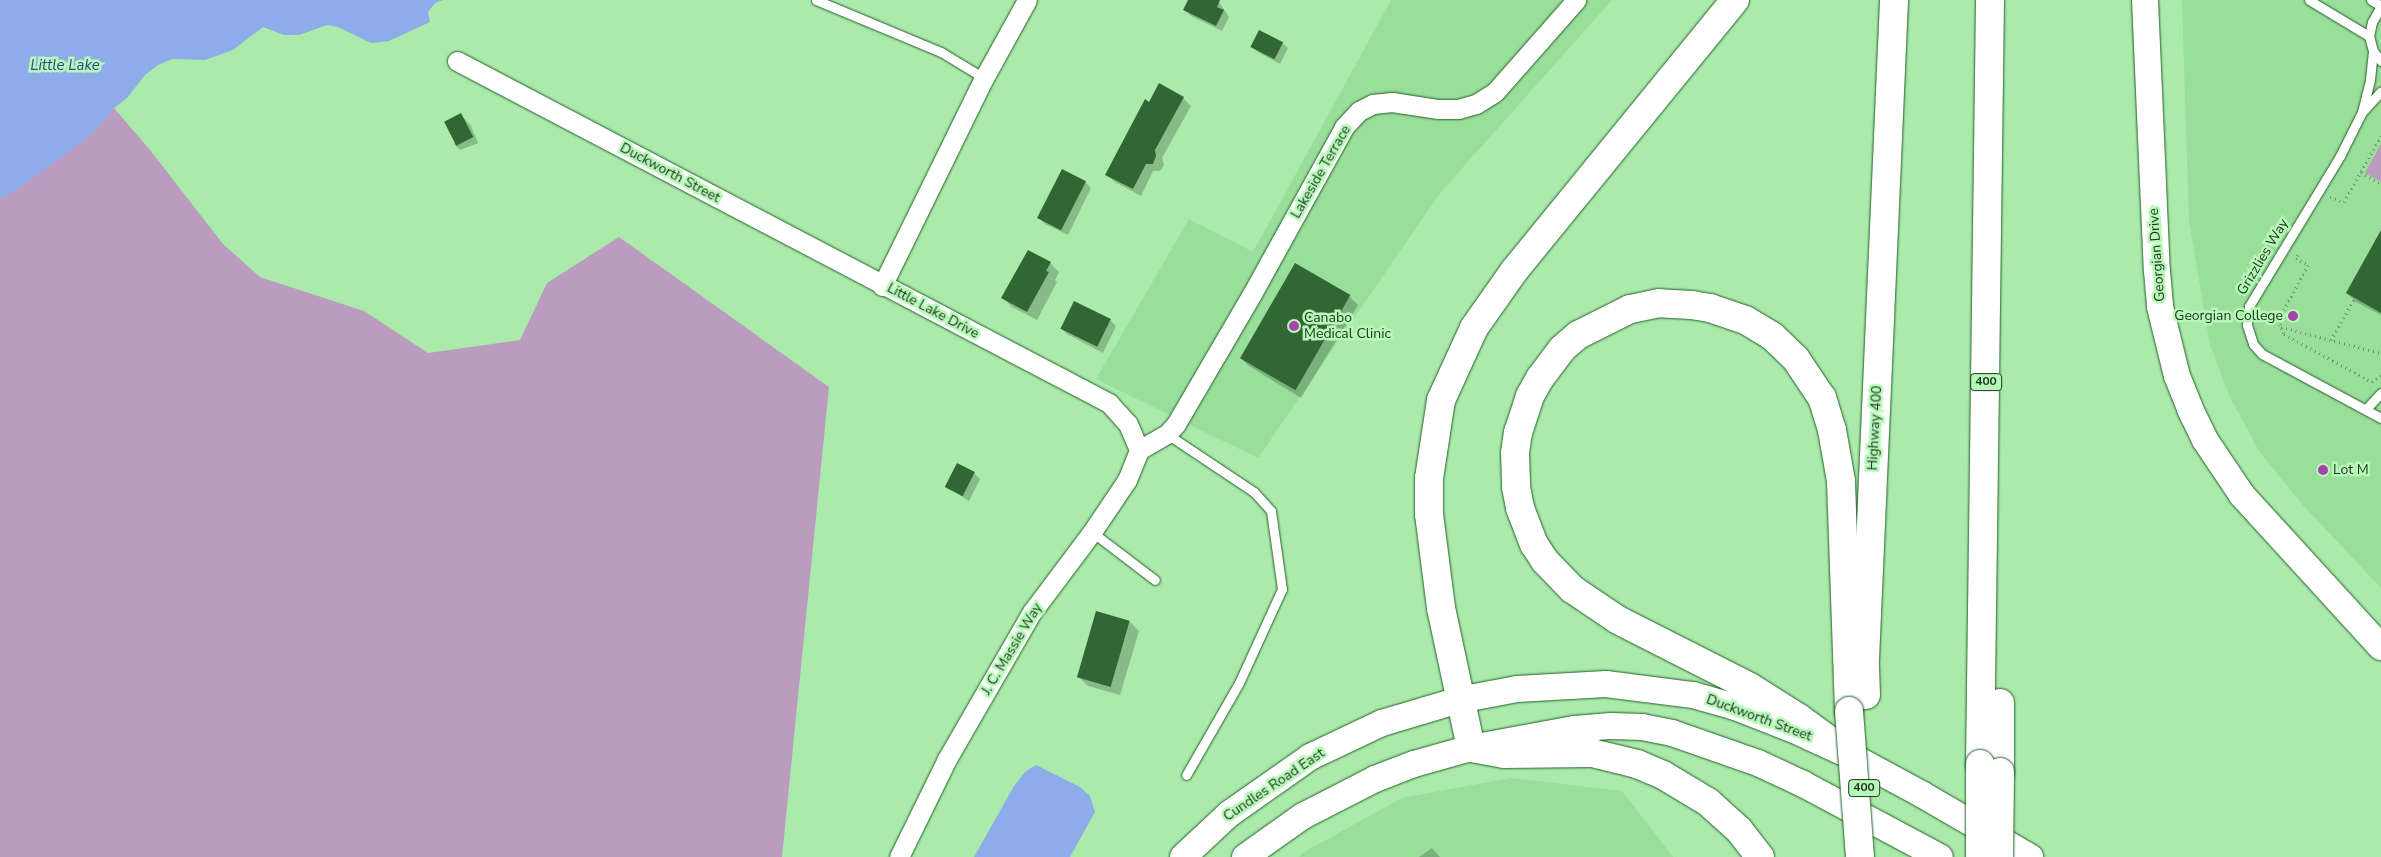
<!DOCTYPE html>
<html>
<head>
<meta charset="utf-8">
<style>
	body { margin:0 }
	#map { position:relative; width:2381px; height:857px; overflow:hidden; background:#aaeaab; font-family:"Nunito Sans",sans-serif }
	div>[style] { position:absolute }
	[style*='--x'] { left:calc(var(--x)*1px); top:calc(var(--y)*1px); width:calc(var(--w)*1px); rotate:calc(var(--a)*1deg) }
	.built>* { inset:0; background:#99de9a }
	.green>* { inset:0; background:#bc9cbe }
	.water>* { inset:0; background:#8eacea }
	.shadow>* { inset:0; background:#0003 }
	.building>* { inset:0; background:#326735; transform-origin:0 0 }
	.path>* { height:3px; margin-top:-1.5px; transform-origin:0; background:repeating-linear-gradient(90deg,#689568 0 1px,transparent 0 5px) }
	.roads { filter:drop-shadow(0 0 1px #236028) drop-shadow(0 0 1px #236028) }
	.lane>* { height:9px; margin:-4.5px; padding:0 4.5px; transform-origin:4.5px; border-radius:4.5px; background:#fff }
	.street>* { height:19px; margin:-9.5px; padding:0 9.5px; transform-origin:9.5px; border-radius:9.5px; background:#fff }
	.secondary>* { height:26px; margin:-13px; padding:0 13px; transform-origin:13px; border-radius:13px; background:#fff }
	.highway>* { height:28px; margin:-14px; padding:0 14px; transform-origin:14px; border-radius:14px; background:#fff }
	.bridges { filter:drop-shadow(0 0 1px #236028) drop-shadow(0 0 1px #236028) }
	.highway-bridge>* { height:28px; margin:-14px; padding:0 14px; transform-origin:14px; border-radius:14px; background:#fff }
	.dots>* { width:14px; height:14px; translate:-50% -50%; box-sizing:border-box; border:2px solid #b7f7b8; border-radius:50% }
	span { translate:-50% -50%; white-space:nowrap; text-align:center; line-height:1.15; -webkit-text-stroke:5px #b7f7b8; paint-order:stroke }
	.shield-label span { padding:1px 4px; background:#b7f7b8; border:1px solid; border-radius:4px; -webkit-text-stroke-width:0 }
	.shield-label { font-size:12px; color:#1d361d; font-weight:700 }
	.street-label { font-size:14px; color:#1d361d }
	.poi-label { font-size:14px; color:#1d361d }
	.right { translate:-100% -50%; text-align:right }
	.left { translate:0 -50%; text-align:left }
	.water-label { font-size:15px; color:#2a4892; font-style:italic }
</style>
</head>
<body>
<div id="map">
	<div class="built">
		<div style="clip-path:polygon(1391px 0,1612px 0,1440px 193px,1258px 458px,1096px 379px,1189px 219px,1253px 252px)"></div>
		<div style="clip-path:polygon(2182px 0,2381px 0,2381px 588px,2302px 504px,2259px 451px,2230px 397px,2210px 345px,2189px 220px)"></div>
		<div style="clip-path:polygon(1511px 778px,1622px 791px,1673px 857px,1299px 857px,1304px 852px,1402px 798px)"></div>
	</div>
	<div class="green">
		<div style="clip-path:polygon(0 69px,84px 140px,95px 130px,114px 108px,150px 150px,223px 244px,260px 277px,364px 311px,428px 353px,520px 340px,547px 283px,619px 237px,829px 387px,782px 857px,0 857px)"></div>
		<div style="clip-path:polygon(2381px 144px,2381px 182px,2365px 173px)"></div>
	</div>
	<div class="water">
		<div style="clip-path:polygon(0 0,443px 0,435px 3px,428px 12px,430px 22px,389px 41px,371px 43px,338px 27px,327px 25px,299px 35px,284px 35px,263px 27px,233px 50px,205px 60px,172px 59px,158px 65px,145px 75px,127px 98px,114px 108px,96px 130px,82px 142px,18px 189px,0 199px)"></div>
		<div style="clip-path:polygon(1036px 765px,1080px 787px,1090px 796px,1095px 812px,1070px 857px,974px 857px,1014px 786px,1025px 772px)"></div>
	</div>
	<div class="shadow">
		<div style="clip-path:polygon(1190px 0,1219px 2px,1229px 17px,1222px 31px,1191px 16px,1185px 10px)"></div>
		<div style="clip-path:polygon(1282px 43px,1288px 48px,1280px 64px,1258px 52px,1252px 47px)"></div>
		<div style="clip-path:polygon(1183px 98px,1191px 106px,1162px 158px,1164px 165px,1160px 171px,1153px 171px,1141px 196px,1115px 182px,1107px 175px,1149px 103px)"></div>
		<div style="clip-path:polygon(460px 114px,471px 126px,478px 143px,460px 150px,454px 144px)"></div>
		<div style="clip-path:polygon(1085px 182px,1091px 188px,1068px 235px,1045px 224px,1039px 218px)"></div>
		<div style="clip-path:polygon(2381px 232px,2381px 315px,2356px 302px,2347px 293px)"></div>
		<div style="clip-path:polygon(1050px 263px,1059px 272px,1055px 280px,1057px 282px,1037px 320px,1012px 307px,1003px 298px)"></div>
		<div style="clip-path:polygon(1349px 296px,1358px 305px,1301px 398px,1249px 366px,1240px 357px)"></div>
		<div style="clip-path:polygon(1110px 320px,1116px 326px,1103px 353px,1067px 334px,1061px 328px)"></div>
		<div style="clip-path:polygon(974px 473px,980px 479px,969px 501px,946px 486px)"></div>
		<div style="clip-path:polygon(1130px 622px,1139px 631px,1120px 695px,1088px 686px,1079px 677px)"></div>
		<div style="clip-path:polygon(1432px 848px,1440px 857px,1419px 857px)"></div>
	</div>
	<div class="building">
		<div style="clip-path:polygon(1188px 0,1220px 0,1217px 7px,1224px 10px,1216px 26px,1183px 10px)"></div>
		<div style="left:1259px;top:30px;width:27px;height:19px;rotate:27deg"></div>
		<div style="clip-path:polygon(1159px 83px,1184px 97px,1155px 150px,1156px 156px,1153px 164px,1146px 164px,1133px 189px,1105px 175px,1145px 99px,1149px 102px)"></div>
		<div style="left:461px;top:113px;width:27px;height:19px;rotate:63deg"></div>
		<div style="left:1062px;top:169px;width:27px;height:55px;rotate:27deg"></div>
		<div style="clip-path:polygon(2381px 230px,2381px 313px,2346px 293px)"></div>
		<div style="clip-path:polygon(1028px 250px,1051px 262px,1046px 271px,1049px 272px,1027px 312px,1001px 298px)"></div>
		<div style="left:1295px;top:263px;width:64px;height:110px;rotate:30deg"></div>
		<div style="left:1074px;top:301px;width:41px;height:31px;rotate:26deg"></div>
		<div style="left:957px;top:463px;width:20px;height:27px;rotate:27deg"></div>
		<div style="left:1096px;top:611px;width:35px;height:69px;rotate:16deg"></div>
	</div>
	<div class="path">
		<div style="--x:2361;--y:172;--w:23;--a:31"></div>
		<div style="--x:2330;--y:197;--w:15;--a:20"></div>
		<div style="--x:2344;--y:202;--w:76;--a:-60.7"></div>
		<div style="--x:2298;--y:255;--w:4;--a:124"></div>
		<div style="--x:2296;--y:258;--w:14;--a:30"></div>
		<div style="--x:2308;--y:265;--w:61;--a:118.2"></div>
		<div style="--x:2279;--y:319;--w:8;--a:76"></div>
		<div style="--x:2281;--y:327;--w:103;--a:14.6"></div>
		<div style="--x:2281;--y:328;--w:7;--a:63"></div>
		<div style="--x:2284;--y:334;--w:100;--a:28.6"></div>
		<div style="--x:2372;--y:382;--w:11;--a:-34"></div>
		<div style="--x:2331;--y:340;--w:48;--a:-60.3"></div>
	</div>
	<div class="roads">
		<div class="lane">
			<div style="--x:816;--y:0;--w:135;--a:22.6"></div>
			<div style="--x:941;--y:52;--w:50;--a:31.2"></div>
			<div style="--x:2309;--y:0;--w:70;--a:31"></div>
			<div style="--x:2371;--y:0;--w:12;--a:31"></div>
			<div style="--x:2381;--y:6;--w:18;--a:119"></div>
			<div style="--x:2372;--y:22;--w:14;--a:102"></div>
			<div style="--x:2369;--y:36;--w:16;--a:75"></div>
			<div style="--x:2373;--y:51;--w:13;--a:51"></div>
			<div style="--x:2373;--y:51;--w:29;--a:96"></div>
			<div style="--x:2370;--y:80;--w:33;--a:104"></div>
			<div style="--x:2362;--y:112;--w:49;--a:116.6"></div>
			<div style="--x:2340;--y:156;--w:175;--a:121.2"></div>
			<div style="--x:2249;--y:306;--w:19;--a:96"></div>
			<div style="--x:2247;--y:325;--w:20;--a:72"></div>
			<div style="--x:2253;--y:344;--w:13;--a:48"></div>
			<div style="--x:2262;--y:354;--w:135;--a:28.3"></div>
			<div style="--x:2364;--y:110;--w:25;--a:-48"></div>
			<div style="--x:2366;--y:409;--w:22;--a:-47"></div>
			<div style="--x:1167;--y:434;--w:105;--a:33.7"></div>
			<div style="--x:1254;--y:492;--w:25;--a:48"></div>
			<div style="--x:1271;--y:511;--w:79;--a:82"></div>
			<div style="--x:1282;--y:589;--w:103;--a:114.6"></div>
			<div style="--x:1239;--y:683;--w:106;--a:119.9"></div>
			<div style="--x:1092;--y:532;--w:79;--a:37.3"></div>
		</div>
		<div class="street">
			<div style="--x:457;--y:61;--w:736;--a:27.68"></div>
			<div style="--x:1109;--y:403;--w:28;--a:48"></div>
			<div style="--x:1128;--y:424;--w:28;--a:67"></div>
			<div style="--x:882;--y:286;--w:232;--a:-63.9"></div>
			<div style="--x:984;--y:78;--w:89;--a:-61.1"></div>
			<div style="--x:1139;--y:450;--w:32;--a:-30"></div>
			<div style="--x:1167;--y:434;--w:13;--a:-48"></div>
			<div style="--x:1176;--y:424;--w:151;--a:-59.7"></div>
			<div style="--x:1252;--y:294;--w:191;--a:-61.1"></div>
			<div style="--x:1344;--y:127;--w:22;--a:-47"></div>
			<div style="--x:1359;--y:111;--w:16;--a:-27"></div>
			<div style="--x:1373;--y:104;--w:19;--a:-6"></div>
			<div style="--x:1392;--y:102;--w:47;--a:8.7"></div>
			<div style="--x:1438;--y:109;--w:20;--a:0"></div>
			<div style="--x:1458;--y:109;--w:19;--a:-16"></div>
			<div style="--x:1476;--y:104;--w:22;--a:-32"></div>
			<div style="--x:1495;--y:92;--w:123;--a:-48.6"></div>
			<div style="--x:899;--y:857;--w:109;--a:-63.9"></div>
			<div style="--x:947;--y:759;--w:170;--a:-60"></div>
			<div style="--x:1032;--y:612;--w:100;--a:-53.1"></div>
			<div style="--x:1092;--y:532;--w:63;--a:-56.1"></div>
			<div style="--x:1127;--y:480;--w:32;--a:-68"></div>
		</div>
		<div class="secondary">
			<div style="--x:2145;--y:0;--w:271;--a:87.5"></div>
			<div style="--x:2157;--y:271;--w:36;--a:85"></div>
			<div style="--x:2160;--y:307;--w:71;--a:76.2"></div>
			<div style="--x:2177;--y:376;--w:35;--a:68"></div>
			<div style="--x:2190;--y:409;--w:34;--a:64"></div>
			<div style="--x:2205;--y:440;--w:66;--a:56.1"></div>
			<div style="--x:2242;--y:495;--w:206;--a:47.6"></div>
			<div style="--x:1183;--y:857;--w:63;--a:-43.1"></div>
			<div style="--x:1229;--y:814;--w:99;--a:-35.1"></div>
			<div style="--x:1310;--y:757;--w:80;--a:-25.3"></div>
			<div style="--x:1382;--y:723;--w:80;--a:-16.6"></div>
			<div style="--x:1459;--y:700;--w:59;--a:-10.7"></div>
			<div style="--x:1517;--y:689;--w:89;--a:-3.2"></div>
			<div style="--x:1606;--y:684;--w:88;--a:7.2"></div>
			<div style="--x:1693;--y:695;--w:44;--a:15.9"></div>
			<div style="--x:1735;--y:707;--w:63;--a:21.3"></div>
			<div style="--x:1794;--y:730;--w:63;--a:24.5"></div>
			<div style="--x:1851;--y:756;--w:82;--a:28.4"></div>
			<div style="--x:1923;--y:795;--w:124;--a:30.1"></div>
			<div style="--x:1245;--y:857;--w:71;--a:-35.3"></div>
			<div style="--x:1303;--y:816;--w:81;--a:-27.2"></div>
			<div style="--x:1375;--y:779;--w:42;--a:-21"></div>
			<div style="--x:1414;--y:764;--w:59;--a:-15.7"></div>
			<div style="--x:1471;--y:748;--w:106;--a:-10.4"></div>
			<div style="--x:1575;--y:729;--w:36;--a:-5"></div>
			<div style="--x:1611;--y:726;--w:31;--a:2"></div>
			<div style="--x:1642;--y:727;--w:31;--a:11"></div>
			<div style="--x:1672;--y:733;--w:91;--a:19.2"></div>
			<div style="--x:1758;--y:763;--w:50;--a:25"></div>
			<div style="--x:1803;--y:784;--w:155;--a:28.1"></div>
		</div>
		<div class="highway">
			<div style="--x:1735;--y:0;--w:350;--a:129.2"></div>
			<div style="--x:1514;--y:271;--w:70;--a:125.1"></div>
			<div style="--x:1474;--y:328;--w:79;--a:114.6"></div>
			<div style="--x:1441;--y:400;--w:79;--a:98.7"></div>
			<div style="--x:1429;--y:478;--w:36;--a:90"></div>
			<div style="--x:1429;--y:514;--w:95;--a:82.7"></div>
			<div style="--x:1441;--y:608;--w:143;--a:77.9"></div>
			<div style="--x:1471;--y:748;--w:34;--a:10"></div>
			<div style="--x:1504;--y:754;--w:88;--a:-0.7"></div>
			<div style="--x:1592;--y:753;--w:46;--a:13.7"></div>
			<div style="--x:1637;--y:764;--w:28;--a:23"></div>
			<div style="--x:1663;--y:775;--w:52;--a:31"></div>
			<div style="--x:1708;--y:802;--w:42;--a:42.1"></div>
			<div style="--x:1739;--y:830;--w:34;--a:52"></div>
			<div style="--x:1866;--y:695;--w:35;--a:-92"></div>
			<div style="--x:1865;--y:660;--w:661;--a:-87.48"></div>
			<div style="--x:1849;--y:711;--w:230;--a:-92"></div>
			<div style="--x:1841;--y:481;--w:52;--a:-100"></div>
			<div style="--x:1832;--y:430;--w:34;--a:-107"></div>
			<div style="--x:1822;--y:398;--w:47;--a:-123.7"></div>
			<div style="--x:1796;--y:359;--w:33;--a:-136"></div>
			<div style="--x:1772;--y:336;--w:31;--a:-149"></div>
			<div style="--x:1745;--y:320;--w:37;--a:-161"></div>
			<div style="--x:1710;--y:308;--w:18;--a:-171"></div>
			<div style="--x:1692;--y:305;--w:33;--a:-177"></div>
			<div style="--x:1659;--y:303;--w:30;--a:168"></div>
			<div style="--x:1630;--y:309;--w:58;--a:153.4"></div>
			<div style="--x:1578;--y:335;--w:21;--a:139"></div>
			<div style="--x:1562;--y:349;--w:36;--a:127"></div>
			<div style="--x:1540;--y:378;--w:21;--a:119"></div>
			<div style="--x:1530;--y:396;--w:38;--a:108"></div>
			<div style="--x:1518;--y:432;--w:21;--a:98"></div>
			<div style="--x:1515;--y:453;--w:34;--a:88"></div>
			<div style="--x:1516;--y:487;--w:21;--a:79"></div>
			<div style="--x:1520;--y:508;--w:39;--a:69"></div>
			<div style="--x:1534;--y:544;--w:20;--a:57"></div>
			<div style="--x:1545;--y:561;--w:39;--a:46"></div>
			<div style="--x:1572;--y:589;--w:55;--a:34"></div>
			<div style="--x:1618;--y:620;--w:148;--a:26.9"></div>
			<div style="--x:1750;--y:687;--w:58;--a:32.3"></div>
			<div style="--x:1799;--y:718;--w:64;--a:36.2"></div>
			<div style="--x:1980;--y:764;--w:764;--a:-89.25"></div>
			<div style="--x:2000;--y:772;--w:69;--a:-90"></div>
		</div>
	</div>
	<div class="bridges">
		<div class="highway-bridge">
			<div style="--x:1849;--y:711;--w:146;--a:85.7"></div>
			<div style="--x:1980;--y:857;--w:93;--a:-90"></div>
			<div style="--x:1999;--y:857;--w:85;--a:-89.3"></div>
		</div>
	</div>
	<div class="dots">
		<div style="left:2293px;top:316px;background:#a545ac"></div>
		<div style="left:1294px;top:326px;background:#a545ac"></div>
		<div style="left:2323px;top:470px;background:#a545ac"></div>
	</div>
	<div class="shield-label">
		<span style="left:1986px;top:382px">400</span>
		<span style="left:1864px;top:788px">400</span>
	</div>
	<div class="street-label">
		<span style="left:1321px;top:172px;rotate:-60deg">Lakeside Terrace</span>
		<span style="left:670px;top:173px;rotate:28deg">Duckworth Street</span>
		<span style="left:2157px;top:255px;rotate:-94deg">Georgian Drive</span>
		<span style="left:2263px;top:257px;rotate:-59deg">Grizzlies Way</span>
		<span style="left:933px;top:311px;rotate:28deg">Little Lake Drive</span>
		<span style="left:1875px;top:428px;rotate:-87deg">Highway 400</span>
		<span style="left:1012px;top:649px;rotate:-59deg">J. C. Massie Way</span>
		<span style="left:1759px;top:718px;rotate:20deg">Duckworth Street</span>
		<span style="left:1274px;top:785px;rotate:-34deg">Cundles Road East</span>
	</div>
	<div class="poi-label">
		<span class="right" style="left:2283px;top:316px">Georgian College</span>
		<span class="left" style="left:1304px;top:326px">Canabo<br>Medical Clinic</span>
		<span class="left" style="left:2333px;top:470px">Lot M</span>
	</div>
	<div class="water-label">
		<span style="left:65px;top:66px">Little Lake</span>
	</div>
</div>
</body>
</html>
